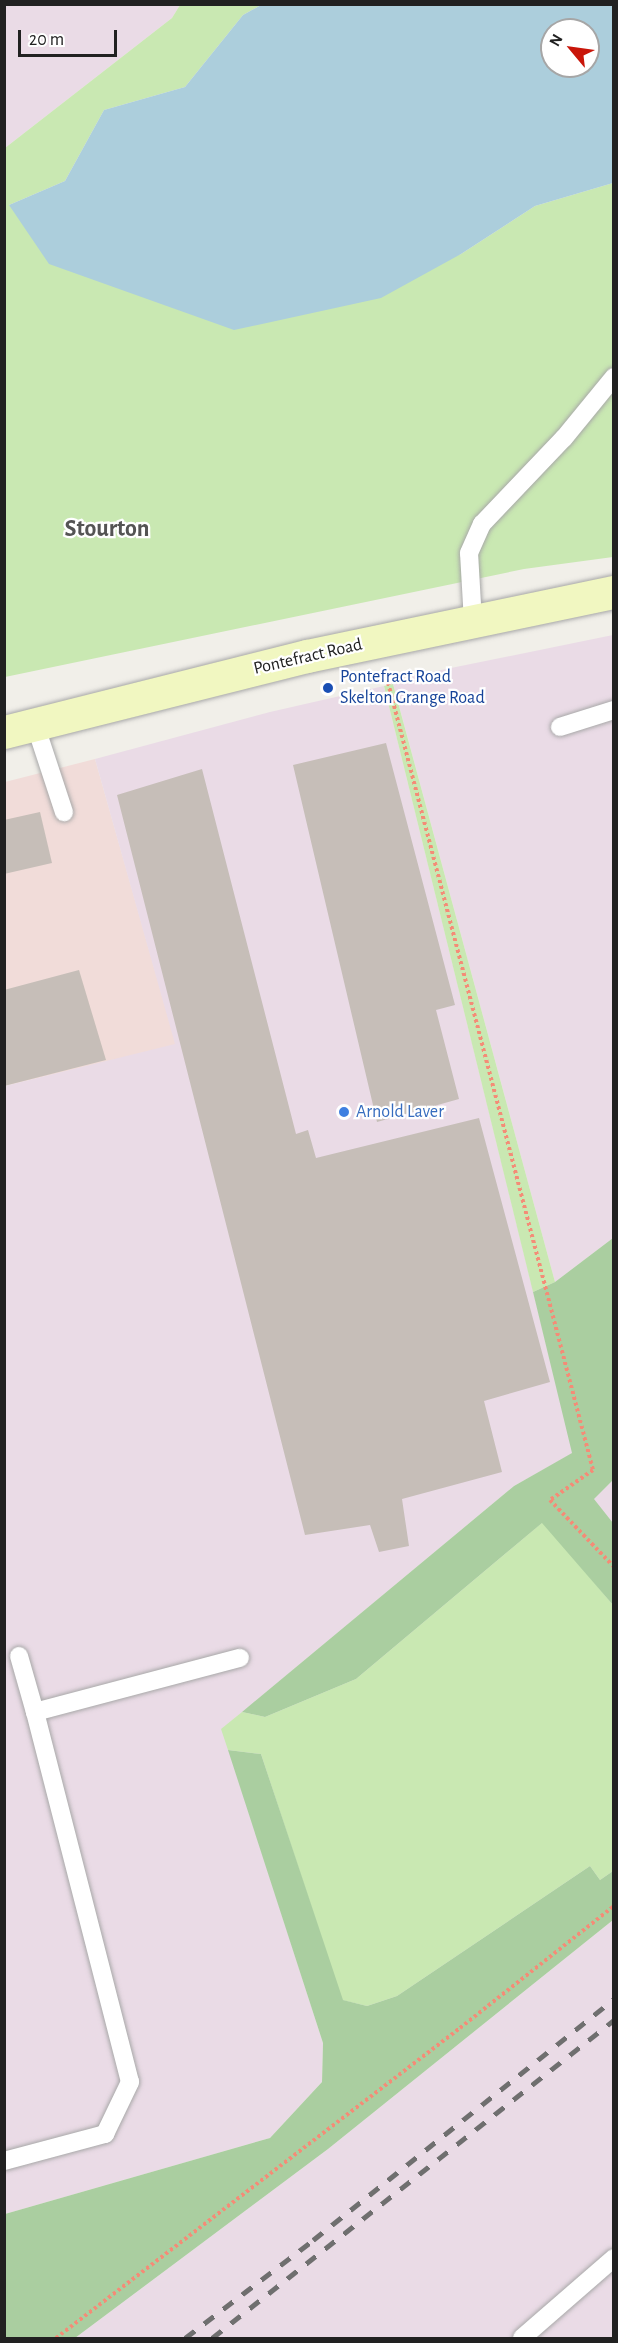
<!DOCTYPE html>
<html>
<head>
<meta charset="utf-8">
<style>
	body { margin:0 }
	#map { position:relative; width:618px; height:2343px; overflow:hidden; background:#f1efe9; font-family:"Alegreya Sans",sans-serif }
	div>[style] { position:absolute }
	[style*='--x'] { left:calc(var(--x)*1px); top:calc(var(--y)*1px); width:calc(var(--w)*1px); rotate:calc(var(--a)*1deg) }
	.commercial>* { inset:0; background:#f1dcd9 }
	.industrial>* { inset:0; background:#eadbe6 }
	.grass>* { inset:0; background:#c9e8b2 }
	.forest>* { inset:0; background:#aacea0 }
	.water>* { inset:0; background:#accedc }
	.building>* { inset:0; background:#c6beb8 }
	.path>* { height:4px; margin-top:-2px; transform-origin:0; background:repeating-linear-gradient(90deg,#f48c77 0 3px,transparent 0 6px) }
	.roads { filter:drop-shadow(0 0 2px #a8a8a8) drop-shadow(0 0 2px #a8a8a8) }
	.lane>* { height:18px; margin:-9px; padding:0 9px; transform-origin:9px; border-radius:9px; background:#fff }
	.secondary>* { height:33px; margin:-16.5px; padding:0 16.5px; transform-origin:16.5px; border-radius:16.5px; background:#f1f7c1 }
	.rail>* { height:4.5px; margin-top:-2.25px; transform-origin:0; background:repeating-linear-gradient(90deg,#6f6f6f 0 12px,transparent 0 24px) }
	.dots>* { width:16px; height:16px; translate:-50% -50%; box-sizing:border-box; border:3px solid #fff; border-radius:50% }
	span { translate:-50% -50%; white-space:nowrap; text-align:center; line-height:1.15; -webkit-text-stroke:4.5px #fff; paint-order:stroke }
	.street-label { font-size:18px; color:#212121 }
	.transit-label { font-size:18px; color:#164399 }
	.left { translate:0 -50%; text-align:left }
	.shop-label { font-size:18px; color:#366cbe }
	.district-label { font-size:24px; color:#545454; font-weight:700 }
	.frame { position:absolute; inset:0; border:6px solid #212121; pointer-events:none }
	.north { position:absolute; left:540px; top:18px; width:60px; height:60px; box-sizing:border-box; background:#fff; border:2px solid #a6a6a6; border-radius:50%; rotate:299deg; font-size:16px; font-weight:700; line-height:24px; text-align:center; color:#212121 }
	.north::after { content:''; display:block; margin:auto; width:21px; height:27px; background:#c9160a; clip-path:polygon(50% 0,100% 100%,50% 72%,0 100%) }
	.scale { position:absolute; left:18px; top:30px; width:99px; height:27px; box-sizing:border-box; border:3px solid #212121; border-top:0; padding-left:8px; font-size:18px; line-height:21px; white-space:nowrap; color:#212121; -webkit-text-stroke:4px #fff; paint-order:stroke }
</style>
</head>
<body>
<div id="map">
	<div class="commercial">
		<div style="clip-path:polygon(95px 759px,176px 1045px,5px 1086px,5px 782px)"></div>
	</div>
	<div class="industrial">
		<div style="clip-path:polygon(5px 5px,180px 5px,172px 18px,5px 148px)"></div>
		<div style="clip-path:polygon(613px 635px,613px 1238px,555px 1282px,392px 680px)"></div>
		<div style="clip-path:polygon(384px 686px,573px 1453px,514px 1486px,222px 1729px,323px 2043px,322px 2082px,270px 2138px,5px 2214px,5px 1086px,175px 1044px,95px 759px,270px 712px)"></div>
		<div style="clip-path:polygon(613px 1480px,613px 1523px,593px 1499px)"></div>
		<div style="clip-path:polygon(613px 1920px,613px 2338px,75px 2338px,328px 2149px)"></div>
	</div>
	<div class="grass">
		<div style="clip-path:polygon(180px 5px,261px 5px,243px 15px,185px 87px,104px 110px,65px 181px,9px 205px,234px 329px,303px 314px,461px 254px,535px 206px,613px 183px,613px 557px,524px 569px,5px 677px,5px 148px,172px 18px)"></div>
		<div style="clip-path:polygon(393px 684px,555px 1282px,533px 1292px,384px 686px)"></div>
		<div style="clip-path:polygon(543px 1522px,613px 1605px,613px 1871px,600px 1880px,590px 1866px,397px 1996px,367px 2006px,342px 2000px,261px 1754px,228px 1750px,221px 1729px,242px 1712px,265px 1717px,356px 1679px)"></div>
	</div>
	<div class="forest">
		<div style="clip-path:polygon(613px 1238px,613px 1480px,594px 1499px,613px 1523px,613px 1605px,542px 1523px,356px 1679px,265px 1717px,242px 1712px,514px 1486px,572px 1453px,533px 1292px,555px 1282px)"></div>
		<div style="clip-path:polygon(228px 1750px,261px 1754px,343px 2000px,367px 2006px,397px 1996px,590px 1866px,600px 1880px,613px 1871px,613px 1920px,328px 2149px,75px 2338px,5px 2338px,5px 2214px,270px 2138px,322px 2082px,323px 2043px)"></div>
	</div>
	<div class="water">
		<div style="clip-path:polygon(evenodd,261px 5px,613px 5px,613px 183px,535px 206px,461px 254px,381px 298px,234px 330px,49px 264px,9px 205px,65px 181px,104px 110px,185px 87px,243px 15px,261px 5px,552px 30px,588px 30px,588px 66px,552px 66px,552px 30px)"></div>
	</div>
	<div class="building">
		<div style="clip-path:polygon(386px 743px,455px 1005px,436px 1010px,459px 1099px,377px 1122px,293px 765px)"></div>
		<div style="clip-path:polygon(202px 769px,296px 1134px,308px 1130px,316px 1158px,479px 1118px,550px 1382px,484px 1401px,502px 1472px,402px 1499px,409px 1546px,379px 1552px,370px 1525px,305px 1535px,117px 795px)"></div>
		<div style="clip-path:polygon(40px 812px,52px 863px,4px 874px,4px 820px)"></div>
		<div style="clip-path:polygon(79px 970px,106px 1060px,4px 1086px,4px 990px)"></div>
	</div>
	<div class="path">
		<div style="--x:385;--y:671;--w:826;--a:75.41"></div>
		<div style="--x:593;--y:1470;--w:52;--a:145.1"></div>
		<div style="--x:550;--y:1500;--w:93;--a:46.3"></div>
		<div style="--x:56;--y:2338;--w:509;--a:-37.5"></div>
		<div style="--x:460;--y:2028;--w:196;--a:-38.4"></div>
	</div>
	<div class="roads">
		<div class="lane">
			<div style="--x:473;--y:622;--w:69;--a:-93.3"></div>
			<div style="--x:469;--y:553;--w:32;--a:-66"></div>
			<div style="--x:482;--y:524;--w:119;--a:-46.4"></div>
			<div style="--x:564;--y:438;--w:79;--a:-50.7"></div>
			<div style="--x:35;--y:724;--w:93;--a:71.8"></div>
			<div style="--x:560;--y:727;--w:57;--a:-17.5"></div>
			<div style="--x:19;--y:1656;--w:58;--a:74.1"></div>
			<div style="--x:4;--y:2161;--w:105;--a:-15"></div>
			<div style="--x:105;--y:2134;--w:58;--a:-64.3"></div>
			<div style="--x:130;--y:2082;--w:382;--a:-104.4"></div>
			<div style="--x:35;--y:1712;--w:212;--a:-14.8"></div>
			<div style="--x:522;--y:2338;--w:122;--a:-41"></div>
		</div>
		<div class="secondary">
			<div style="--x:4;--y:732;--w:312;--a:-14.1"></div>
			<div style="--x:307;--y:656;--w:314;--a:-11.8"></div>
		</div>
	</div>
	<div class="rail">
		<div style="--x:185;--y:2338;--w:161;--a:-37.4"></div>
		<div style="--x:313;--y:2240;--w:386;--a:-38.7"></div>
		<div style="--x:212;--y:2338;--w:513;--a:-38.35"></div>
	</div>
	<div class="dots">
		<div style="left:328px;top:688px;background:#1a4fb4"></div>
		<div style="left:344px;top:1112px;background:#3f7fe0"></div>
	</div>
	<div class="street-label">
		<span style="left:308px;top:657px;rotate:-13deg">Pontefract Road</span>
	</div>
	<div class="transit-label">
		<span class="left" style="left:340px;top:688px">Pontefract Road<br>Skelton Grange Road</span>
	</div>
	<div class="shop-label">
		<span class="left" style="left:356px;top:1112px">Arnold Laver</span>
	</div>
	<div class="district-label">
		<span style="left:107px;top:530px">Stourton</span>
	</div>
	<div class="frame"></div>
	<div class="north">N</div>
	<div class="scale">20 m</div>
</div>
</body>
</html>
